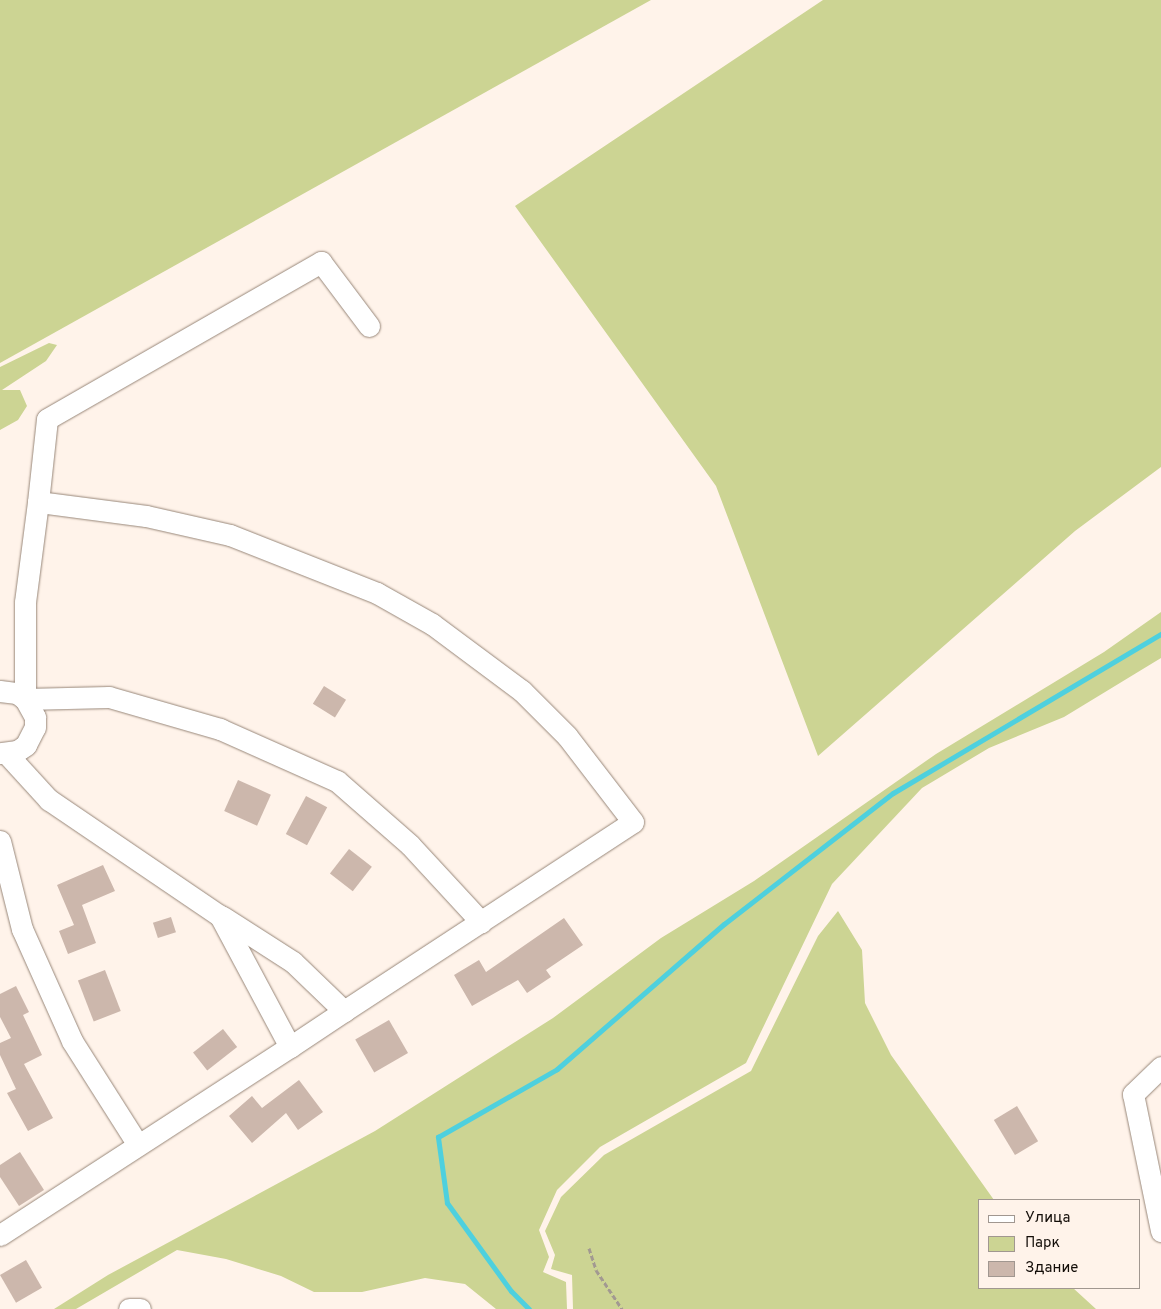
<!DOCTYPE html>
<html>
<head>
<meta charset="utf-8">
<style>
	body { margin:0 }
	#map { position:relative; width:1161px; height:1309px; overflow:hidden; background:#fff3ea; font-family:Overpass,sans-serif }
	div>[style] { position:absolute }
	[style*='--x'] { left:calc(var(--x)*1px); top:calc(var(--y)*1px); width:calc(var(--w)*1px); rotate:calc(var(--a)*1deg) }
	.green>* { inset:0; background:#ccd493 }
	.stream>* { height:5px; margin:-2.5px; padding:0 2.5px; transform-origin:2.5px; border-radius:2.5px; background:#4ed0de }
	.building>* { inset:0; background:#ccb7ac; transform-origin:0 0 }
	.path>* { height:3px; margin-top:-1.5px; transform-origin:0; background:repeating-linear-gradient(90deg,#a29991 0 5px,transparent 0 7.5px) }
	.roads { filter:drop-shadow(0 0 1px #988779) drop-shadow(0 0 1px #988779) }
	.minor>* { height:21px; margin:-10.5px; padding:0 10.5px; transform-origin:10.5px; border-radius:10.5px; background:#fff }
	span { translate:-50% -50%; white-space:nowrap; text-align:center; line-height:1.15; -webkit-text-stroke:4.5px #fff3ea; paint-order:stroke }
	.legend { position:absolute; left:978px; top:1199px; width:162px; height:90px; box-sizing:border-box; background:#fff3ea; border:1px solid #a19790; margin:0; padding:6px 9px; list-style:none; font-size:15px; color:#130d08 }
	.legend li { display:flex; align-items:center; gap:10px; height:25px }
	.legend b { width:25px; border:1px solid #a19790 }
</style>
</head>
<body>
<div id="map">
	<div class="green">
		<div style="clip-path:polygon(0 0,651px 0,0 363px)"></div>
		<div style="clip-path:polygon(823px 0,1161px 0,1161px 467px,1075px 531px,818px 756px,716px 486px,515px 206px)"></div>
		<div style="clip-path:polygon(49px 343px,57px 345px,46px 361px,2px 390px,20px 390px,27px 406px,18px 420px,0 430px,0 367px)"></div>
		<div style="clip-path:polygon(1161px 612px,1161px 658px,1064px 717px,989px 748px,922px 788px,832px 884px,746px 1063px,600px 1147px,557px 1190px,539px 1230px,549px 1257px,543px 1272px,566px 1282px,567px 1309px,496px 1309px,465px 1284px,425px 1278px,362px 1292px,314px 1292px,281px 1276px,226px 1259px,177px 1250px,76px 1309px,54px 1309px,108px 1275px,375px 1131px,553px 1018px,661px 938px,754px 881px,936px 754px,1104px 652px)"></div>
		<div style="clip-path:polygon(838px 911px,862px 950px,865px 1003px,891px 1055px,994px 1200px,980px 1200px,980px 1288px,1073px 1288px,1096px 1309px,573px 1309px,572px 1275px,551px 1269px,555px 1255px,545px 1231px,561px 1197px,604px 1155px,751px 1071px,818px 936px)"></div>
	</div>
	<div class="stream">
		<div style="--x:529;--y:1309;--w:25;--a:-135"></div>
		<div style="--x:511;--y:1291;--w:109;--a:-126"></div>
		<div style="--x:447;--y:1203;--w:67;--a:-97.8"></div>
		<div style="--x:438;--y:1137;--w:137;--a:-29.7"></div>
		<div style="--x:557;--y:1069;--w:221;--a:-41"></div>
		<div style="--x:724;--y:924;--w:214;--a:-37.8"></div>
		<div style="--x:893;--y:793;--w:312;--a:-30.7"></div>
	</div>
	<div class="building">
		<div style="left:324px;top:686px;width:26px;height:21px;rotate:32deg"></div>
		<div style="left:238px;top:780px;width:36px;height:34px;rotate:24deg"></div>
		<div style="left:306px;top:796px;width:24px;height:43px;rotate:28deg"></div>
		<div style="left:349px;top:849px;width:29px;height:31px;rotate:38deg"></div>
		<div style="clip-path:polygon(103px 865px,115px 891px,82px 905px,96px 943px,68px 954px,59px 931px,74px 925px,57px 885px)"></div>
		<div style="left:171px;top:917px;width:16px;height:19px;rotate:72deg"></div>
		<div style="clip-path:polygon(564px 918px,583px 945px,546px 970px,551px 977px,527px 993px,518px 980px,472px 1006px,454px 975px,479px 960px,486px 972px)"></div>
		<div style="left:105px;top:970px;width:44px;height:29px;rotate:69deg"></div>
		<div style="clip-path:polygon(16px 986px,29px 1012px,23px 1015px,42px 1055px,24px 1064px,53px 1118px,28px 1131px,7px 1093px,16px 1089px,0 1055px,0 1043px,11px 1038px,0 1017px,0 994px)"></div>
		<div style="left:389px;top:1020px;width:38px;height:39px;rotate:60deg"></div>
		<div style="left:223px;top:1029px;width:23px;height:38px;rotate:52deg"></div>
		<div style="clip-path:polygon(299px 1080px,323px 1112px,298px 1130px,286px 1113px,252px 1143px,229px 1116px,252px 1096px,262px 1108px)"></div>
		<div style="left:1017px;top:1106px;width:41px;height:27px;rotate:59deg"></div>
		<div style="clip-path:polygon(20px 1152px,44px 1190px,19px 1206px,0 1177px,0 1165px)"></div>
		<div style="left:26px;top:1260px;width:32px;height:30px;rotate:60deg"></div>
	</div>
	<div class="path">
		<div style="--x:589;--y:1248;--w:23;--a:72"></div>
		<div style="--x:596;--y:1270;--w:47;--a:56.3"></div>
	</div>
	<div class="roads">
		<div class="minor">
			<div style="--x:38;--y:502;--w:101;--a:97.4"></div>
			<div style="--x:25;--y:602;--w:97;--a:90"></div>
			<div style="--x:25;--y:699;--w:84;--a:-1.4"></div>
			<div style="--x:109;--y:697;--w:116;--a:16.1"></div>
			<div style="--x:220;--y:729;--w:128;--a:24"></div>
			<div style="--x:337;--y:781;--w:97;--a:41.2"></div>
			<div style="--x:410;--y:845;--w:105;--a:47.3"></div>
			<div style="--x:0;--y:691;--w:17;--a:7"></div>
			<div style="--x:17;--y:693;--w:10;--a:37"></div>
			<div style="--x:25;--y:699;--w:21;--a:61"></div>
			<div style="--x:35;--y:717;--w:10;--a:90"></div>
			<div style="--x:35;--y:727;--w:20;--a:117"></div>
			<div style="--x:26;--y:745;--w:11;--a:146"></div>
			<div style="--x:17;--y:751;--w:17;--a:173"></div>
			<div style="--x:0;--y:841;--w:91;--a:76"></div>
			<div style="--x:22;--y:929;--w:123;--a:65.9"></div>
			<div style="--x:72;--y:1041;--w:123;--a:57.6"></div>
			<div style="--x:223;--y:917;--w:83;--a:32.7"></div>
			<div style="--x:293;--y:962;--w:71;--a:43.9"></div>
			<div style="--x:344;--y:1011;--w:65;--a:146.3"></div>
			<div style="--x:344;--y:1011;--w:345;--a:-33.2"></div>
			<div style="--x:633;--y:822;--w:108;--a:-127.5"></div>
			<div style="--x:567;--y:736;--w:64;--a:-135"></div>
			<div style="--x:522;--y:691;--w:112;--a:-143.3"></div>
			<div style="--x:432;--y:624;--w:63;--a:-150.6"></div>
			<div style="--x:377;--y:593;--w:158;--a:-158.5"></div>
			<div style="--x:230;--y:535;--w:86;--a:-167.3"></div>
			<div style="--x:146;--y:516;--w:109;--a:-172.6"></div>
			<div style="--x:38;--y:502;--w:83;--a:-83.8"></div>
			<div style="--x:47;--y:419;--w:316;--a:-29.8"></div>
			<div style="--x:321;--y:262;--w:80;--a:53.1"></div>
			<div style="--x:1161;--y:1067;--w:39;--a:136"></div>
			<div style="--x:1133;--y:1094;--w:140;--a:78.4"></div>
			<div style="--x:0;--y:1235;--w:346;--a:-33"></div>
			<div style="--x:290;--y:1047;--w:149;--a:-118.1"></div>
			<div style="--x:220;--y:916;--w:207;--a:-145.8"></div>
			<div style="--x:49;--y:800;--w:62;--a:-132.4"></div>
			<div style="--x:129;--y:1309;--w:11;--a:0"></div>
		</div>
	</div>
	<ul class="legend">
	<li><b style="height:6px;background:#fff"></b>Улица</li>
	<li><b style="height:14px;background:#ccd493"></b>Парк</li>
	<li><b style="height:14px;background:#ccb7ac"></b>Здание</li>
	</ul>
</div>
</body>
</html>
